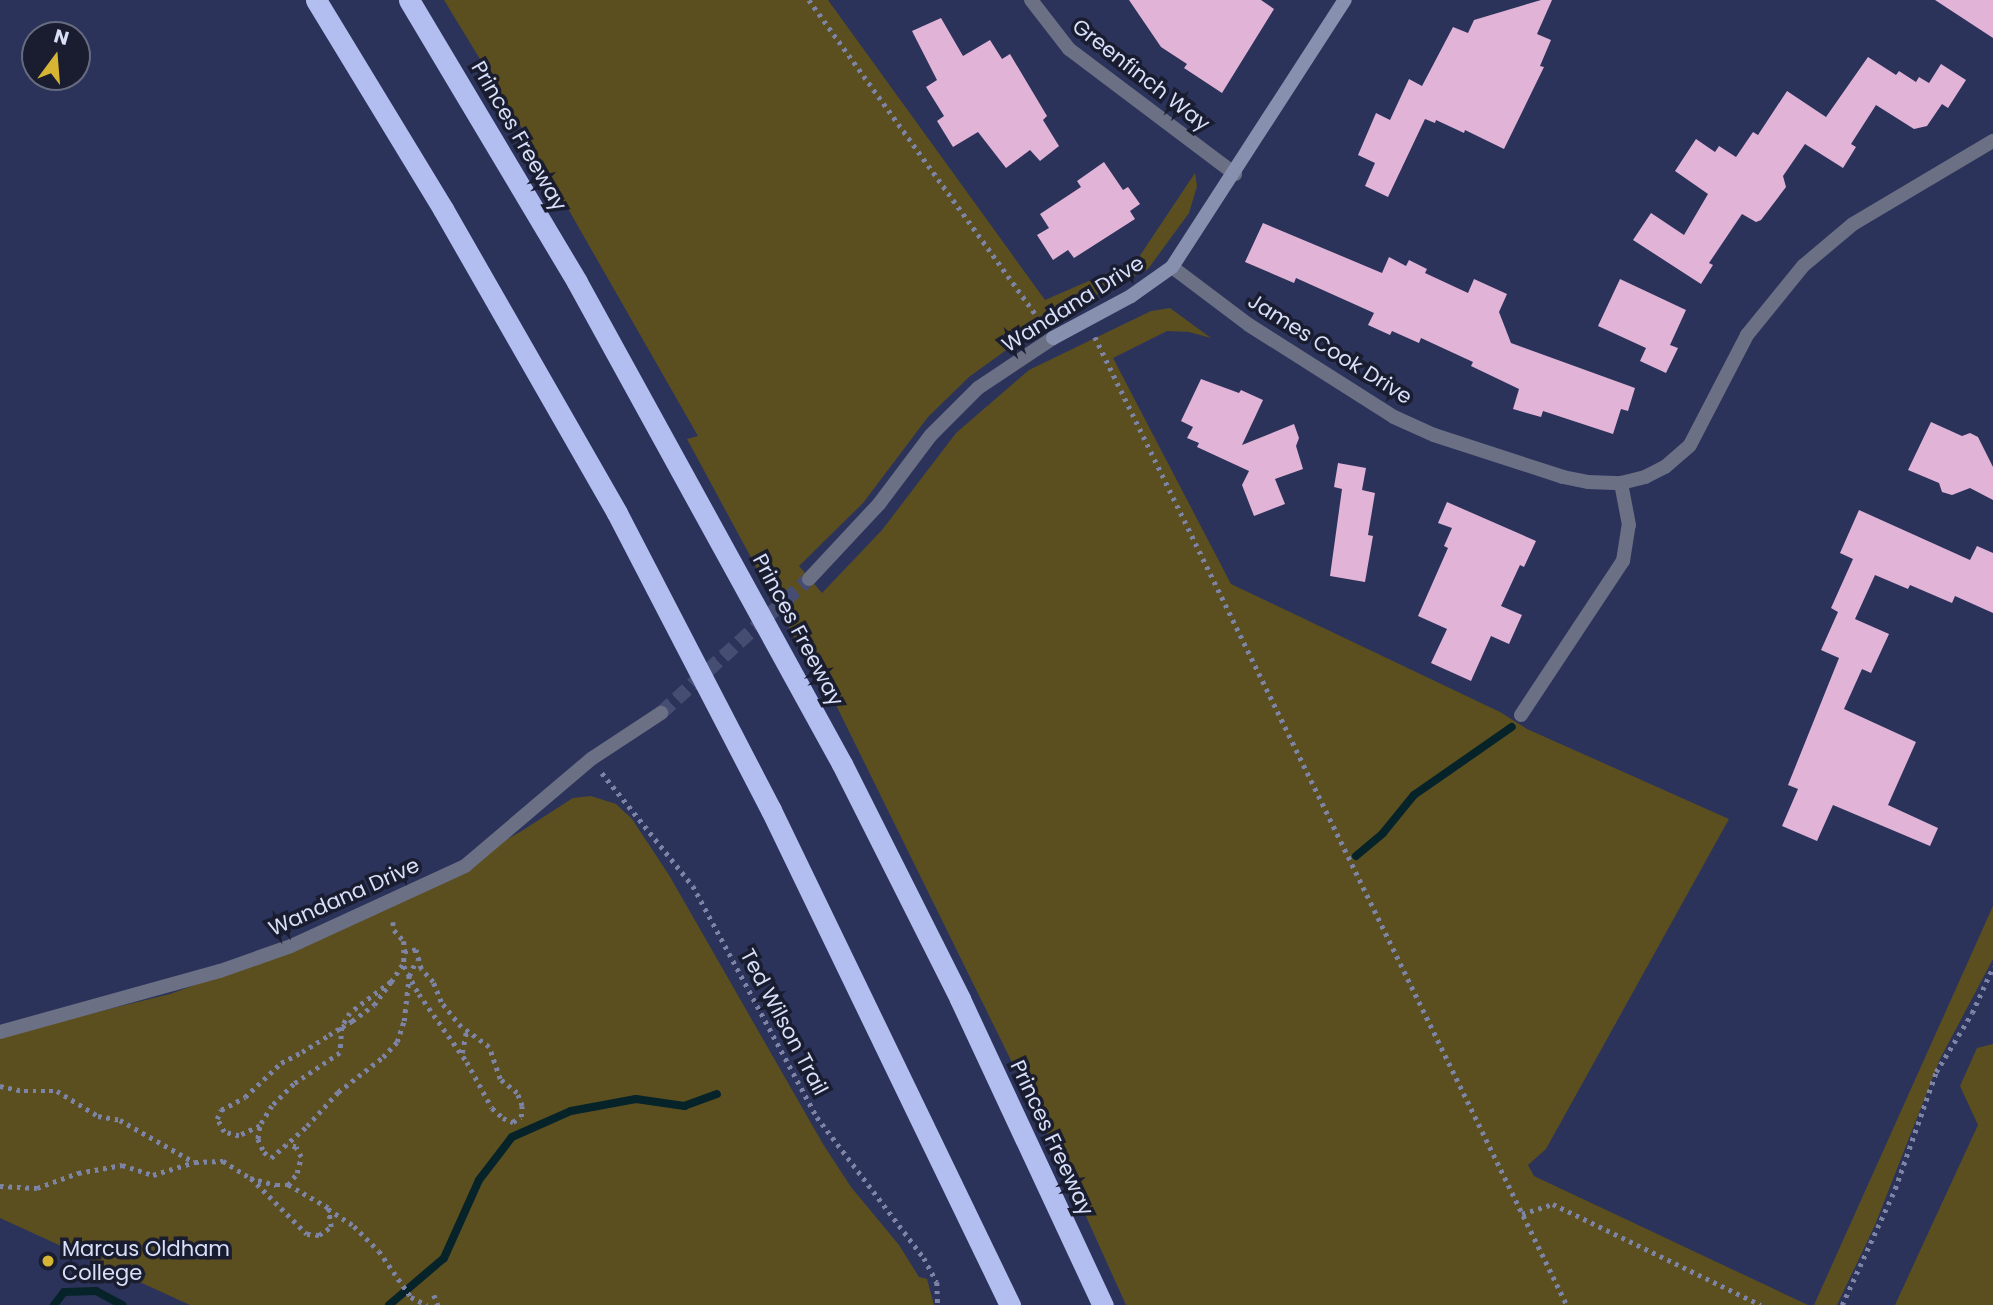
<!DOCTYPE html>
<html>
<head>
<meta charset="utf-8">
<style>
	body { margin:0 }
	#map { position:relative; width:1993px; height:1305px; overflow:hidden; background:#2c335b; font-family:Poppins,sans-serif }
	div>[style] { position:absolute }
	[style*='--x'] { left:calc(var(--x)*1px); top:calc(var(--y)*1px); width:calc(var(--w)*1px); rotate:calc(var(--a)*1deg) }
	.green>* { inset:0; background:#5b4e1f }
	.stream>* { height:8px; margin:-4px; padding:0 4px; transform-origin:4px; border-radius:4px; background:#062329 }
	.building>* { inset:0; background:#e1b3d7 }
	.street-tunnel>* { height:14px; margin-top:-7px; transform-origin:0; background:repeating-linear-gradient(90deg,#464d73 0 14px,transparent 0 21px) }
	.path>* { height:4.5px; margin-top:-2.25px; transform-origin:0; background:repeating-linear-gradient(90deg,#7e84a6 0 3.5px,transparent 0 8.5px) }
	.street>* { height:14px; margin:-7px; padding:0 7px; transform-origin:7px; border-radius:7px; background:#6b7084 }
	.secondary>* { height:14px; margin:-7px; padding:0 7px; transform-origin:7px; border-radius:7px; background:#8890b0 }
	.highway>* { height:21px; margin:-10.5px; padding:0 10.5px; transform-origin:10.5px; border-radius:10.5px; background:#b2beef }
	.dots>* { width:19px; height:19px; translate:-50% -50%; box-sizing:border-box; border:4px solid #191d2f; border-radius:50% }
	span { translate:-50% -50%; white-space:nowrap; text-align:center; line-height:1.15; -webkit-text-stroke:7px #191d2f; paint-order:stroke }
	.street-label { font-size:21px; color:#d9dff9 }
	.poi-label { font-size:21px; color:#d9dff9 }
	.left { translate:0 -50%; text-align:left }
	.north { position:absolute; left:21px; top:21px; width:70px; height:70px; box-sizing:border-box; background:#191d2f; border:2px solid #666b80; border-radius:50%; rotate:16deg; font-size:19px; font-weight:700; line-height:28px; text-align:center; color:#d9dff9 }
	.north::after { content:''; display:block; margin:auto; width:24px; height:32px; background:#d6b534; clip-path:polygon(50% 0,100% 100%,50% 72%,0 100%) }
</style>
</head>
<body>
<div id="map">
	<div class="green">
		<div style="clip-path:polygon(444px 0,828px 0,1045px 300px,1137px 260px,1195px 173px,1197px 186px,1189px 213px,1148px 269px,1084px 301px,1016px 343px,969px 377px,928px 417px,863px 503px,799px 566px,822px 593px,882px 530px,956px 433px,1029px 370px,1151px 311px,1170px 308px,1211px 338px,1189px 332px,1167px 331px,1113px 358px,1231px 584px,1500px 712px,1527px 729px,1729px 819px,1546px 1149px,1528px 1165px,1534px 1176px,1808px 1305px,1126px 1305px,1066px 1172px,804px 640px,795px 639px,687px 439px,698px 436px,523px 130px)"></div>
		<div style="clip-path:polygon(591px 796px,616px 804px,632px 819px,669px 875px,823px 1144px,851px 1187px,899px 1245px,919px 1277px,927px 1279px,934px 1305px,190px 1305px,0 1218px,0 1036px,170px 994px,291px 950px,403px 897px,520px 832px,573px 798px)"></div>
		<div style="clip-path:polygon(1993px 906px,1993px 959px,1940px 1059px,1875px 1225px,1837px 1305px,1814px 1305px)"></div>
		<div style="clip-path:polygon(1993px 1044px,1993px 1305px,1895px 1305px,1978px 1125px,1960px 1086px,1977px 1048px)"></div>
	</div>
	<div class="stream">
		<div style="--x:1356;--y:856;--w:35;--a:-40"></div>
		<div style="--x:1383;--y:833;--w:49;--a:-50.8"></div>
		<div style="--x:1414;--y:795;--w:119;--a:-34.8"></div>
		<div style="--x:54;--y:1305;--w:16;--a:-52"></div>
		<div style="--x:64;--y:1292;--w:32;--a:-2"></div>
		<div style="--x:96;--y:1291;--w:30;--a:28"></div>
		<div style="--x:389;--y:1305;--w:72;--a:-40.5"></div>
		<div style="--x:444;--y:1258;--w:85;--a:-65.8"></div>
		<div style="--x:479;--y:1180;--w:54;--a:-52.5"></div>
		<div style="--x:512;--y:1137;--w:64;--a:-23.8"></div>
		<div style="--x:571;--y:1111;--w:66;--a:-10.5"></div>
		<div style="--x:636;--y:1099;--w:49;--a:8.3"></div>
		<div style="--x:684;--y:1106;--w:35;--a:-20"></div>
	</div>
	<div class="building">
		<div style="clip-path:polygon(1129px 0,1261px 0,1274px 9px,1222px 93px,1184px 68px,1187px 64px,1161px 47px)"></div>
		<div style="clip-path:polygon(1541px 0,1552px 0,1537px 34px,1551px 40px,1540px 66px,1544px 67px,1504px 149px,1465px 130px,1464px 133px,1436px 120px,1435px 123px,1425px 119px,1388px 197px,1365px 186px,1375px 163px,1358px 155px,1376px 113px,1390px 120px,1409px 79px,1422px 86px,1453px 27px,1468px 33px,1474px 20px)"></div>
		<div style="clip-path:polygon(1935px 0,1993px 0,1993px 38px)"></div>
		<div style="clip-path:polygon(941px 18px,963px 56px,990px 40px,1002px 59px,1010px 54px,1047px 116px,1043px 120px,1059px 146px,1040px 161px,1030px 150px,1006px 168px,978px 132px,953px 147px,937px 121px,944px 116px,926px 87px,937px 80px,912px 31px)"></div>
		<div style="clip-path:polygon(1868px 57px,1896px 75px,1899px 71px,1916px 82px,1919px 77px,1929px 83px,1941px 64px,1966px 80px,1948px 108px,1942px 104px,1927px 126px,1914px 129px,1876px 105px,1851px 144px,1856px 147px,1843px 168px,1805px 144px,1783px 176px,1786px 187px,1761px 220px,1756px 222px,1742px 214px,1709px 263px,1713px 265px,1701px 284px,1633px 240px,1651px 213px,1684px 235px,1708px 194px,1675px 171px,1696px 139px,1715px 152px,1719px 146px,1736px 157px,1753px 132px,1758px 135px,1787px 91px,1826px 117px)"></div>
		<div style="clip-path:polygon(1104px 162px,1123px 190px,1128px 187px,1140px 204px,1130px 211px,1135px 219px,1074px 258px,1068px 250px,1053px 260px,1037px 235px,1049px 228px,1040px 214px,1081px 187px,1077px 181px)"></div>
		<div style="clip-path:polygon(1263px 223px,1382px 273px,1389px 257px,1406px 266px,1409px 260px,1427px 269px,1425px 273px,1468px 293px,1474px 279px,1507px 294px,1499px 312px,1511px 343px,1635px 388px,1628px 411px,1621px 409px,1613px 434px,1543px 411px,1541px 417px,1513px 409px,1519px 389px,1471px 366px,1473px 362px,1421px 338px,1419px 343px,1392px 331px,1390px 335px,1368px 325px,1374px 313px,1296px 278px,1294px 283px,1245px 262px)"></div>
		<div style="clip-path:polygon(1620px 279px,1686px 310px,1670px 345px,1678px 348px,1666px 373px,1640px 361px,1646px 348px,1598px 326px)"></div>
		<div style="clip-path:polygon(1201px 379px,1239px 393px,1241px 390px,1263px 400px,1242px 445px,1294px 424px,1299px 438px,1296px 446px,1303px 469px,1275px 479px,1285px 504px,1254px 516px,1242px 485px,1249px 471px,1197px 447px,1199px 443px,1187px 438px,1193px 427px,1181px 421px)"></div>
		<div style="clip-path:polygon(1931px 422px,1962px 436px,1970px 433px,1978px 437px,1993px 467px,1993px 500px,1970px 488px,1952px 495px,1942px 492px,1939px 483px,1908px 470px)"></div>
		<div style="clip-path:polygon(1338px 463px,1366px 468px,1362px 490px,1375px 493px,1368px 535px,1373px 536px,1365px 582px,1330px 576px,1342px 489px,1334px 487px)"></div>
		<div style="clip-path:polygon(1447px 502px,1536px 541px,1524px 567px,1520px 565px,1501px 606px,1522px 615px,1509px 644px,1491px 636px,1471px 681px,1431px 663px,1447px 629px,1418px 616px,1448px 548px,1444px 546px,1452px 528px,1438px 523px)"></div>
		<div style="clip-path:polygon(1859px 510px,1970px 560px,1977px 546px,1993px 553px,1993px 613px,1955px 596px,1952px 603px,1910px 585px,1908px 589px,1875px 575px,1855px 619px,1889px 634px,1871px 673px,1862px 669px,1844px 709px,1916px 742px,1888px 805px,1938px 828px,1930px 846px,1833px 805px,1817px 841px,1782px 826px,1798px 789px,1788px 785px,1839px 658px,1821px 650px,1838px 612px,1831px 608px,1853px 559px,1840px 553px)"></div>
	</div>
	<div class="street-tunnel">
		<div style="--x:661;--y:713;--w:200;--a:-42.2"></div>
	</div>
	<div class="path">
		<div style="--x:809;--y:0;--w:398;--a:54.2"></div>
		<div style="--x:1095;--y:337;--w:1077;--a:64.01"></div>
		<div style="--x:602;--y:773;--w:145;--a:51.2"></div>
		<div style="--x:693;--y:886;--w:262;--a:61.8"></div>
		<div style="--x:817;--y:1117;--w:177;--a:52.8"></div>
		<div style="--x:924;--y:1258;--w:27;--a:62"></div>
		<div style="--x:937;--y:1282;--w:23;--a:88"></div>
		<div style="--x:393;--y:922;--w:8;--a:83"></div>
		<div style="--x:394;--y:930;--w:15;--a:48"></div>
		<div style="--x:404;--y:941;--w:25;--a:90"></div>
		<div style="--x:404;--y:966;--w:32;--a:62"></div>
		<div style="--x:419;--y:994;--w:83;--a:54.8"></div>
		<div style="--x:467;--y:1062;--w:52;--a:61.5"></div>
		<div style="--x:492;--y:1108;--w:15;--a:42"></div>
		<div style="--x:503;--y:1118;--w:11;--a:22"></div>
		<div style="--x:513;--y:1122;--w:9;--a:-32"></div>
		<div style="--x:521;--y:1117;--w:11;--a:-85"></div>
		<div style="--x:522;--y:1106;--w:14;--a:-111"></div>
		<div style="--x:517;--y:1093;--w:22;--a:-141"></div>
		<div style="--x:500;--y:1079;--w:34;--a:-109"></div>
		<div style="--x:489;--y:1047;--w:34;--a:-144"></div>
		<div style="--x:461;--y:1027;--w:32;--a:-129"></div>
		<div style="--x:441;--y:1002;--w:22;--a:-112"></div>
		<div style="--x:433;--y:982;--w:18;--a:-133"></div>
		<div style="--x:421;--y:969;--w:20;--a:-105"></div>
		<div style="--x:416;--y:950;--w:12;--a:171"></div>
		<div style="--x:391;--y:982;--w:51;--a:142.9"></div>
		<div style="--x:350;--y:1013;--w:16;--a:120"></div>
		<div style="--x:342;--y:1027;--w:26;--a:94"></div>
		<div style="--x:340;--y:1053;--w:55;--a:146"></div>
		<div style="--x:294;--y:1084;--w:31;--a:135"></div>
		<div style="--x:272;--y:1106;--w:23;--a:121"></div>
		<div style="--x:260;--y:1126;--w:23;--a:155"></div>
		<div style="--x:239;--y:1136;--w:16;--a:-165"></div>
		<div style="--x:224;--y:1132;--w:15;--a:-118"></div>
		<div style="--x:217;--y:1119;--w:10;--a:-66"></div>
		<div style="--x:221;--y:1110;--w:27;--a:-28"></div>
		<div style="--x:245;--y:1097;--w:50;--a:-43.4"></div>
		<div style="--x:281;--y:1063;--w:24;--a:-28"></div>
		<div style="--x:302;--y:1052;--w:32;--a:-32"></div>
		<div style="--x:329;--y:1035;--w:15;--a:-32"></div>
		<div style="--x:342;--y:1027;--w:12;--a:-31"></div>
		<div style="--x:352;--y:1021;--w:27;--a:-36"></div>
		<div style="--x:374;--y:1005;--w:29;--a:-54"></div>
		<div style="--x:391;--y:982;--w:24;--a:-57"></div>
		<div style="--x:462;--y:1053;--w:21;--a:-79"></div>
		<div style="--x:0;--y:1086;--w:25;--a:12"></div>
		<div style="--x:24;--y:1091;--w:33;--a:0"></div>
		<div style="--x:57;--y:1091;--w:48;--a:31.4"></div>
		<div style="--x:98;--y:1116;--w:22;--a:10"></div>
		<div style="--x:120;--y:1120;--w:85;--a:29.6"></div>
		<div style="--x:260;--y:1127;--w:12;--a:99"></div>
		<div style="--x:258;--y:1139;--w:14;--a:65"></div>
		<div style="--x:264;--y:1152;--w:9;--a:41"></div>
		<div style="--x:271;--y:1158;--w:48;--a:-41.6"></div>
		<div style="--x:307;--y:1126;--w:46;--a:-47.6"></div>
		<div style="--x:338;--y:1092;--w:57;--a:-37.9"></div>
		<div style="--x:383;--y:1057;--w:21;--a:-47"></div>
		<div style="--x:397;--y:1042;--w:22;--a:-72"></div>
		<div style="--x:404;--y:1021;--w:45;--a:-83.7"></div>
		<div style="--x:409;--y:976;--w:17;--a:-65"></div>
		<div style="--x:251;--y:1178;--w:79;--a:45"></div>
		<div style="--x:307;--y:1234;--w:12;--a:5"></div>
		<div style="--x:319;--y:1235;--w:14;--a:-34"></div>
		<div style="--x:331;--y:1227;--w:19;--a:-99"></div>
		<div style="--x:328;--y:1208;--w:46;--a:-150.1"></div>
		<div style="--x:0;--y:1186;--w:37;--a:3"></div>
		<div style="--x:37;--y:1188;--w:44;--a:-20.1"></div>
		<div style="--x:78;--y:1173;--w:45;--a:-10.3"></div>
		<div style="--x:122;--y:1165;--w:33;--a:18"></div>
		<div style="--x:153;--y:1175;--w:44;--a:-17.2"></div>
		<div style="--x:195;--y:1162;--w:28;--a:-2"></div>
		<div style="--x:223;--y:1161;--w:32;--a:32"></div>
		<div style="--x:250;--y:1178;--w:27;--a:15"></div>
		<div style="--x:276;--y:1185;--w:12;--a:0"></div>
		<div style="--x:288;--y:1185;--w:15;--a:-53"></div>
		<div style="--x:297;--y:1173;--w:16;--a:-76"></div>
		<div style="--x:301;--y:1157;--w:11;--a:-117"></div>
		<div style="--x:296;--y:1147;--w:9;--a:-167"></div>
		<div style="--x:328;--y:1209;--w:31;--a:33"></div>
		<div style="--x:354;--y:1226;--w:35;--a:45"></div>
		<div style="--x:379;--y:1251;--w:56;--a:55.2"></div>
		<div style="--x:411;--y:1297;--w:18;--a:27"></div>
		<div style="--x:1522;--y:1214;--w:33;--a:-18"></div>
		<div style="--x:1553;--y:1204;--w:231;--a:25.9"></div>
		<div style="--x:434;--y:1295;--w:11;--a:68"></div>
		<div style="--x:1842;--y:1305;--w:128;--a:-65.4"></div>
		<div style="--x:1895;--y:1189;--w:124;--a:-70.7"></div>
		<div style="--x:1936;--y:1072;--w:69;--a:-58.6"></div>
		<div style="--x:1972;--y:1013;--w:51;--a:-65.5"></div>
	</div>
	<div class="street">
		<div style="--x:1031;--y:0;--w:62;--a:52.2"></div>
		<div style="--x:1069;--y:49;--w:208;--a:37"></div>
		<div style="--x:1172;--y:267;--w:96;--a:37"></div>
		<div style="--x:1249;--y:325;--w:172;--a:32.4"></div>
		<div style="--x:1394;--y:417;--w:44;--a:24.2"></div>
		<div style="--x:1434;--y:435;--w:136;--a:18"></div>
		<div style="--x:1563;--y:477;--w:25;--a:11"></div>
		<div style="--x:1588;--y:482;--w:33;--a:2"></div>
		<div style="--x:1621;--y:483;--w:25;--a:-14"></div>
		<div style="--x:1645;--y:477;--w:22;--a:-27"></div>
		<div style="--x:1665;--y:467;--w:33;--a:-41"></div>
		<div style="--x:1690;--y:445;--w:124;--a:-62.6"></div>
		<div style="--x:1747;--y:335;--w:89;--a:-50.9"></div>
		<div style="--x:1803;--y:266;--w:65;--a:-40"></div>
		<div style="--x:1853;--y:224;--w:163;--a:-30.7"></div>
		<div style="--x:809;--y:579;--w:103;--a:-47"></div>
		<div style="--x:879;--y:504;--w:86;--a:-53"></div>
		<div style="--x:931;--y:435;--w:66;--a:-45"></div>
		<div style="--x:978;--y:388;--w:90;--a:-33.7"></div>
		<div style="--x:1521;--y:715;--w:185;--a:-56.5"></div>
		<div style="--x:1623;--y:561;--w:36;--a:-81"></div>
		<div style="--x:1629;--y:525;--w:43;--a:-100.8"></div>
		<div style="--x:0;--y:1032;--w:228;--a:-15.5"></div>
		<div style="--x:220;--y:971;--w:75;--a:-19.4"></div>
		<div style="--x:291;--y:946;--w:192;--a:-24.7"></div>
		<div style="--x:465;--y:866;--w:165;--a:-40.3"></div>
		<div style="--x:591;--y:759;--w:84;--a:-33.3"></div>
	</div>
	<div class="secondary">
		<div style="--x:1053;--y:338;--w:89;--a:-28.3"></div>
		<div style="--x:1131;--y:296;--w:50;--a:-35.3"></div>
		<div style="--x:1172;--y:267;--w:318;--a:-57.1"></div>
	</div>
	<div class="highway">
		<div style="--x:316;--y:0;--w:245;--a:58.7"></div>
		<div style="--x:443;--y:209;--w:350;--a:60.2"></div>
		<div style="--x:617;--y:513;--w:335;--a:62.6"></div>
		<div style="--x:771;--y:810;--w:550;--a:64.23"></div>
		<div style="--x:409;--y:0;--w:328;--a:59.2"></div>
		<div style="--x:577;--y:282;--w:550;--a:61.2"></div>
		<div style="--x:842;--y:764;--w:263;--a:63.3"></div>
		<div style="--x:960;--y:999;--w:338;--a:65"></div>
	</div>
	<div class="dots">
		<div style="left:48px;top:1261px;background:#d6b534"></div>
	</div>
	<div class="street-label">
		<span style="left:1141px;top:75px;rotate:38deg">Greenfinch Way</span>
		<span style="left:519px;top:136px;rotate:60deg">Princes Freeway</span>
		<span style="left:1073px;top:304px;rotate:-32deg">Wandana Drive</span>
		<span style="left:1330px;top:349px;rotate:32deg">James Cook Drive</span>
		<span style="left:798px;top:630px;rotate:62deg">Princes Freeway</span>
		<span style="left:344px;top:897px;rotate:-24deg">Wandana Drive</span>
		<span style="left:784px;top:1022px;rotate:62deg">Ted Wilson Trail</span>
		<span style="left:1052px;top:1138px;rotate:65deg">Princes Freeway</span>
	</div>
	<div class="poi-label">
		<span class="left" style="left:62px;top:1261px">Marcus Oldham<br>College</span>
	</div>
	<div class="north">N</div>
</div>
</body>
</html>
